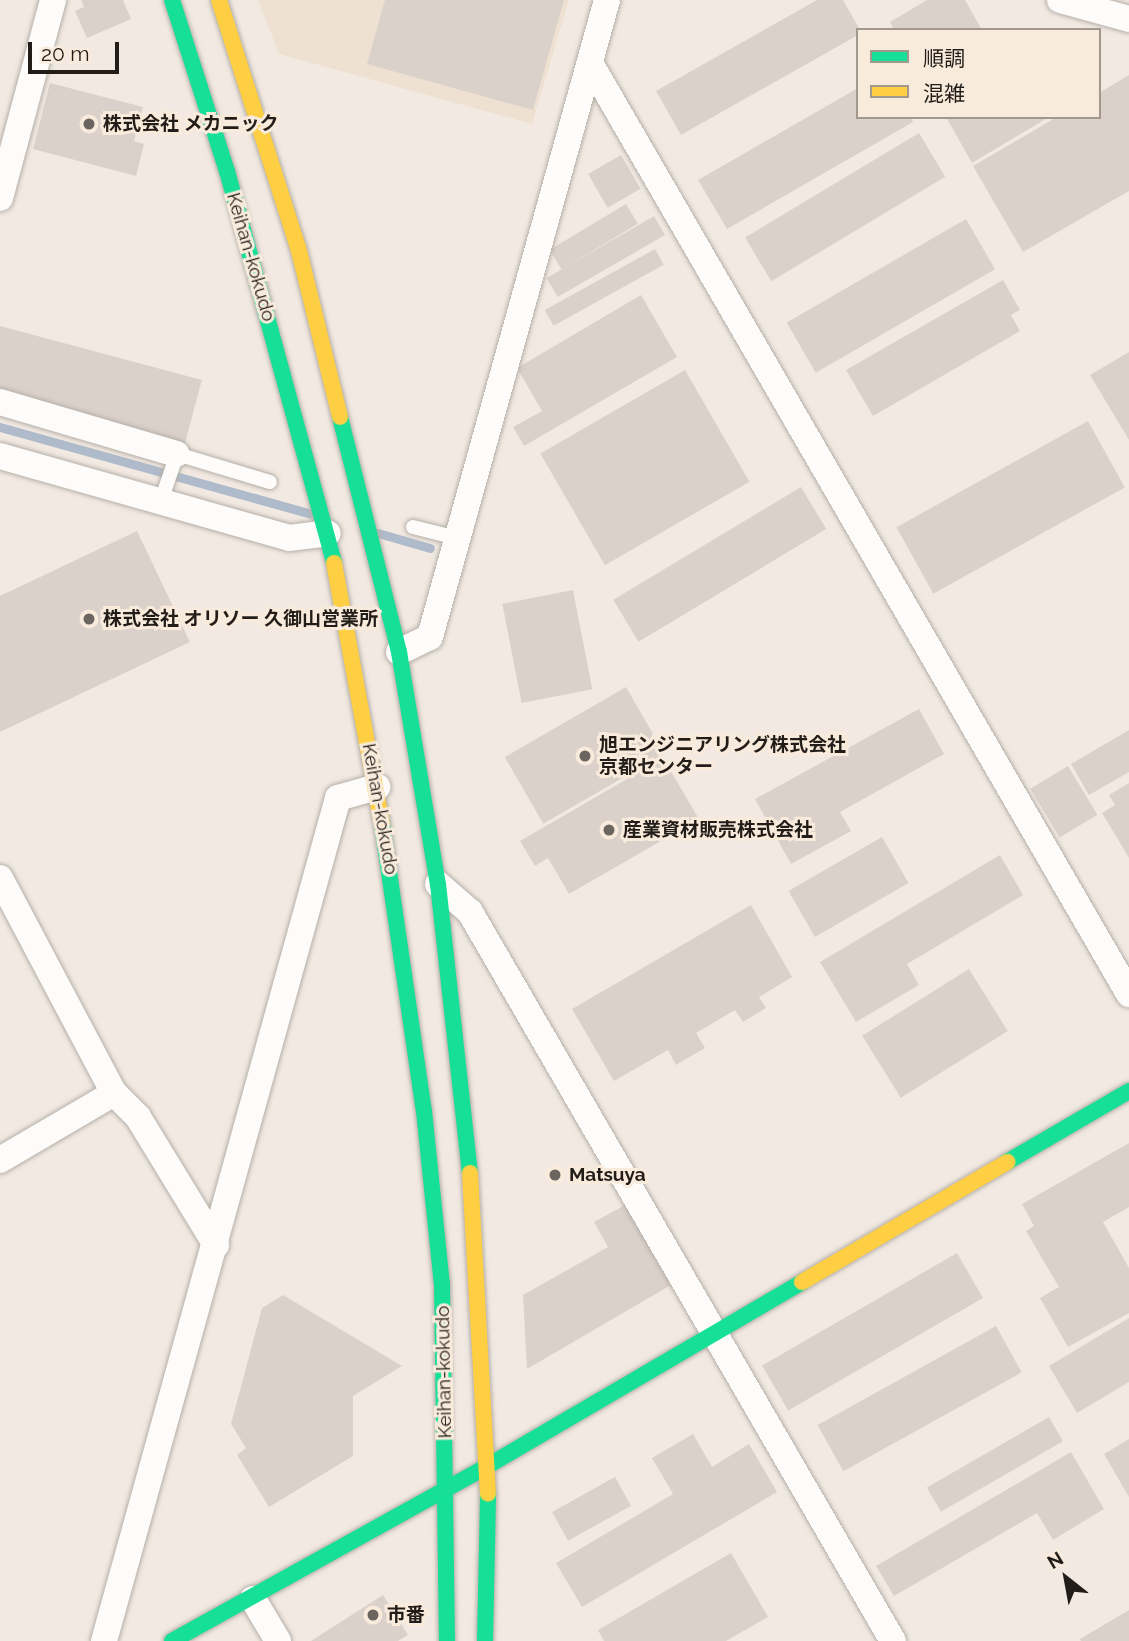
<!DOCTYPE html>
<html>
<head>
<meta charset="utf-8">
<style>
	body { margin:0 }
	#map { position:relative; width:1129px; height:1641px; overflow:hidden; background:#f2eae2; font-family:Raleway,"Noto Sans JP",sans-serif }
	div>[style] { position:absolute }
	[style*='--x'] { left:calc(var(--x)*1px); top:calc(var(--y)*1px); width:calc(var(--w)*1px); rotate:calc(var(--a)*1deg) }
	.built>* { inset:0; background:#efe1d2 }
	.stream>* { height:9px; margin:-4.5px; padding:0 4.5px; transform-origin:4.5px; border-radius:4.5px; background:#afbbca }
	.building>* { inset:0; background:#dbd1cb; transform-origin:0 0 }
	.roads { filter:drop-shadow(0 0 2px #b5afa9) drop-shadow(0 0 2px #b5afa9) }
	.lane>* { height:14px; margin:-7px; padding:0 7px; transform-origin:7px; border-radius:7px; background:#fdfcfb }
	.street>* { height:26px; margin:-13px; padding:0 13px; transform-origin:13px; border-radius:13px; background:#fdfcfb }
	.fast>* { height:16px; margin:-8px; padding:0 8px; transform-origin:8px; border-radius:8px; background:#16e098 }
	.slow>* { height:16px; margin:-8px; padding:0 8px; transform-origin:8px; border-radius:8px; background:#ffcf43 }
	.dots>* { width:19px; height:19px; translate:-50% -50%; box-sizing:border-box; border:4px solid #f8ebdc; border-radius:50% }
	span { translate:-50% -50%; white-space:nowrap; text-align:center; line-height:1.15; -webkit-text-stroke:6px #f8ebdc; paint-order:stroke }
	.poi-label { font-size:19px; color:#221d18; font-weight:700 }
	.left { translate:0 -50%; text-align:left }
	.street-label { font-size:19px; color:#221d18 }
	.legend { position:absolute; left:856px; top:28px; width:245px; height:91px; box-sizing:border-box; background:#f8ebdc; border:2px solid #a2998e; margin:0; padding:9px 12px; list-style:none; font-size:21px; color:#221d18 }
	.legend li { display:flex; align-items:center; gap:14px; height:35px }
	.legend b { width:35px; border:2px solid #a2998e }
	.north { position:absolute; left:1031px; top:1543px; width:70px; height:70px; -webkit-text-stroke:5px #f8ebdc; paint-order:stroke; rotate:329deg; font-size:19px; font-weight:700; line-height:28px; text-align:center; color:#221d18 }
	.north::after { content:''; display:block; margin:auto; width:24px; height:32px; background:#221d18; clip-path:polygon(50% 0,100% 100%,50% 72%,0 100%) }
	.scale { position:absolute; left:28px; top:42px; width:91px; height:32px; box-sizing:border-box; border:4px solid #221d18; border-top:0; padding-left:9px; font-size:21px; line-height:24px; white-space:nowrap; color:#221d18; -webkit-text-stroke:5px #f8ebdc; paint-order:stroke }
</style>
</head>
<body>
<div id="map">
	<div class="built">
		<div style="clip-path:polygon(258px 0,569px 0,532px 124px,279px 54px)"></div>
	</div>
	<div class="stream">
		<div style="--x:0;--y:427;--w:323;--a:15.6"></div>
		<div style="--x:378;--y:533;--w:54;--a:16.1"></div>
	</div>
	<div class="building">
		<div style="clip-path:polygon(81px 0,123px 0,131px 19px,87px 38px,75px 11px,84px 7px)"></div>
		<div style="clip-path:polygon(385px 0,564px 0,533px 110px,367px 64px)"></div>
		<div style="clip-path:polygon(817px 0,843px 0,860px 30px,858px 35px,681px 135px,656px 91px)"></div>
		<div style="clip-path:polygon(927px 0,965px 0,982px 30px,894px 30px,890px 22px)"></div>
		<div style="clip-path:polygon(1129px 75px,1129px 191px,1023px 252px,973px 166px,1057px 117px,1099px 117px,1099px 93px)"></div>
		<div style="clip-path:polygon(50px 83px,143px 107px,134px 141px,144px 144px,136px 176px,33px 149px)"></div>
		<div style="clip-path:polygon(858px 88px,858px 117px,911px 117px,913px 122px,727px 229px,698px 180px)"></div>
		<div style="clip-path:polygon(946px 117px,1049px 117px,972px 163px)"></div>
		<div style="left:919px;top:133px;width:51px;height:203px;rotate:59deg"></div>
		<div style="left:621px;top:155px;width:39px;height:38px;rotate:60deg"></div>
		<div style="left:626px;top:204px;width:23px;height:89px;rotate:59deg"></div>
		<div style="left:654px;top:216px;width:22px;height:124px;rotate:60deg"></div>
		<div style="left:966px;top:219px;width:58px;height:207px;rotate:60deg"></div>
		<div style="left:655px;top:249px;width:18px;height:126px;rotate:61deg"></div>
		<div style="clip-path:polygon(1003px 280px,1020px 310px,1011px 315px,1020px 331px,873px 416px,846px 370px)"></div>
		<div style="clip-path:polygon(641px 295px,677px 357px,524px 446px,513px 427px,542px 411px,517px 368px)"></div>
		<div style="left:0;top:326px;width:209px;height:68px;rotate:15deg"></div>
		<div style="clip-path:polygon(1129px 352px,1129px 440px,1090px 375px)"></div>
		<div style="left:685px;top:370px;width:129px;height:167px;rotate:60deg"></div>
		<div style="left:1088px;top:421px;width:76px;height:219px;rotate:61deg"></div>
		<div style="left:801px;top:487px;width:49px;height:219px;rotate:59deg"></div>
		<div style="clip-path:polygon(137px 531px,190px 642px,0 732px,0 596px)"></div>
		<div style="left:573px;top:590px;width:101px;height:72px;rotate:79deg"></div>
		<div style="left:626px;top:687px;width:77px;height:140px;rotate:60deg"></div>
		<div style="clip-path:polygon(919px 709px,944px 754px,840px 812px,851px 831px,791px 864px,755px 799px)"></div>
		<div style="clip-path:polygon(1129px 730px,1129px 772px,1089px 795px,1071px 764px)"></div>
		<div style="clip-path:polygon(663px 758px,699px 819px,569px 894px,548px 858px,535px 866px,520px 841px)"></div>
		<div style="left:1068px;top:766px;width:57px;height:44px;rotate:59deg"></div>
		<div style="clip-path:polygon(1129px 783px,1129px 858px,1102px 813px,1115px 805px,1109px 795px)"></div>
		<div style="left:882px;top:837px;width:53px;height:108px;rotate:60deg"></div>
		<div style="clip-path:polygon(1000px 855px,1023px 895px,907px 964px,919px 985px,856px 1022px,820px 962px)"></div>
		<div style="clip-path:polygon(751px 905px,792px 977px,759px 997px,766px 1008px,743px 1022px,735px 1010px,696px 1033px,705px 1048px,676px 1065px,668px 1050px,614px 1081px,572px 1009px)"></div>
		<div style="left:969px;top:969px;width:73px;height:126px;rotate:58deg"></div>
		<div style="clip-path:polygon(1129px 1143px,1129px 1207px,1103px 1222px,1129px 1268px,1129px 1313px,1068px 1347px,1040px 1298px,1059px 1287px,1026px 1231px,1034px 1226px,1022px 1204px)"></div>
		<div style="clip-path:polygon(625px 1205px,671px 1285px,527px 1369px,523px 1295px,608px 1247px,594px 1222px)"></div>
		<div style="left:957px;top:1253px;width:52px;height:225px;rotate:60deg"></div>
		<div style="clip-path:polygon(283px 1295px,402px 1366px,353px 1396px,353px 1456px,269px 1507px,237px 1455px,246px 1448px,231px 1424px,262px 1308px)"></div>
		<div style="clip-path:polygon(1129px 1318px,1129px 1382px,1077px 1413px,1049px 1366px)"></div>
		<div style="left:996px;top:1326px;width:53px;height:204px;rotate:61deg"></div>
		<div style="left:1049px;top:1417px;width:28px;height:141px;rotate:60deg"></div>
		<div style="clip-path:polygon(693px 1434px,712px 1467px,749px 1444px,777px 1492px,582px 1607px,556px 1563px,673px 1494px,652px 1458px)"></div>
		<div style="clip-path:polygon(1129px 1439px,1129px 1497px,1104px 1454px)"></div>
		<div style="clip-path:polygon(1071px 1452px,1104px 1509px,1053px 1540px,1037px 1513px,894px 1596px,876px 1566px)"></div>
		<div style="left:615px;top:1477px;width:33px;height:72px;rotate:61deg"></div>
		<div style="clip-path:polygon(731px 1553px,768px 1617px,726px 1641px,604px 1641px,598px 1630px)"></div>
		<div style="clip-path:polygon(383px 1595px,408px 1635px,398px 1641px,311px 1641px)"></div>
		<div style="clip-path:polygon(1129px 1610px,1129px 1641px,1081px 1641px,1080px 1639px)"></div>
	</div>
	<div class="roads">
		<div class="lane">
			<div style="--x:161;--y:501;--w:50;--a:-71.2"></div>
			<div style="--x:177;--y:454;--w:97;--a:16.8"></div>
			<div style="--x:413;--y:527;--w:45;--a:14"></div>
		</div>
		<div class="street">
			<div style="--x:1060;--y:0;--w:72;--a:15.4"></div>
			<div style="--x:590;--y:63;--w:1076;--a:59.93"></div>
			<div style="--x:0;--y:198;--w:205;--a:-75"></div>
			<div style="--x:0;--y:402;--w:184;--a:16.4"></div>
			<div style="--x:0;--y:456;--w:300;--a:15.8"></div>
			<div style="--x:289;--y:538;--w:39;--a:-7"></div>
			<div style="--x:399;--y:652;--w:34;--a:-26"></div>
			<div style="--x:430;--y:637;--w:661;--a:-74.47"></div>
			<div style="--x:0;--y:878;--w:243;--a:62.1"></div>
			<div style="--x:114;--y:1093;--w:34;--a:45"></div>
			<div style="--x:138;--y:1117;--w:150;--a:58.6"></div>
			<div style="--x:438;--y:884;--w:43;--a:41.2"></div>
			<div style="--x:470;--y:912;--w:843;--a:59.88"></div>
			<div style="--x:0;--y:1160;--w:132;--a:-30.4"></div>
			<div style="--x:253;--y:1599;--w:49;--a:59.2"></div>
			<div style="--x:104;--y:1641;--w:875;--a:-74.49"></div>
			<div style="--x:338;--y:798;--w:41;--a:-15.8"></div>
		</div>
		<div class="fast">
			<div style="--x:172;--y:0;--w:180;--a:72.2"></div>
			<div style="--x:227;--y:171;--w:406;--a:74.7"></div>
			<div style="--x:340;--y:417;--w:242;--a:75.9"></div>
			<div style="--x:399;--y:652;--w:235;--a:80.5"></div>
			<div style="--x:438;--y:884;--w:291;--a:83.7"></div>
			<div style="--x:382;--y:824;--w:290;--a:81.7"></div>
			<div style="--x:424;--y:1111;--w:174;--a:84.1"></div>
			<div style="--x:442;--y:1284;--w:357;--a:89.2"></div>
			<div style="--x:1007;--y:1162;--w:141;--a:-30.2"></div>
			<div style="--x:172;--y:1641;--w:363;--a:-29"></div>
			<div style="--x:489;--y:1465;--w:363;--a:-30.3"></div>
			<div style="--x:485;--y:1641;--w:148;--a:-88.8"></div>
		</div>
		<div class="slow">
			<div style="--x:219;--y:0;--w:259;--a:72.3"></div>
			<div style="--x:298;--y:247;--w:175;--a:76.1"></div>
			<div style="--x:334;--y:563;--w:265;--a:79.6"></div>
			<div style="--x:470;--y:1173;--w:321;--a:86.8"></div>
			<div style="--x:802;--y:1282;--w:238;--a:-30.3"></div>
		</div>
	</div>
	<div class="dots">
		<div style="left:89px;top:124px;background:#6b655f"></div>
		<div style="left:89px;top:619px;background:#6b655f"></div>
		<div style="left:585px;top:756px;background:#6b655f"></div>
		<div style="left:609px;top:830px;background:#6b655f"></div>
		<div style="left:555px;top:1175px;background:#6b655f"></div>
		<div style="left:373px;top:1615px;background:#6b655f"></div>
	</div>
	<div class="poi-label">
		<span class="left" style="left:103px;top:124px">株式会社 メカニック</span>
		<span class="left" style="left:103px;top:619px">株式会社 オリソー 久御山営業所</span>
		<span class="left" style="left:599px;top:756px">旭エンジニアリング株式会社<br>京都センター</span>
		<span class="left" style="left:623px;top:830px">産業資材販売株式会社</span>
		<span class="left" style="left:569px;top:1175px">Matsuya</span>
		<span class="left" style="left:387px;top:1615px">市番</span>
	</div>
	<div class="street-label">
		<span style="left:251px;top:257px;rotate:74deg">Keihan-kokudo</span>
		<span style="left:380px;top:809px;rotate:80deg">Keihan-kokudo</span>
		<span style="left:444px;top:1372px;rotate:-91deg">Keihan-kokudo</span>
	</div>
	<ul class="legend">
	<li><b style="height:9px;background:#16e098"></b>順調</li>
	<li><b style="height:9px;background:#ffcf43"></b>混雑</li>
	</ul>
	<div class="north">N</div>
	<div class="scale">20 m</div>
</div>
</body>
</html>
